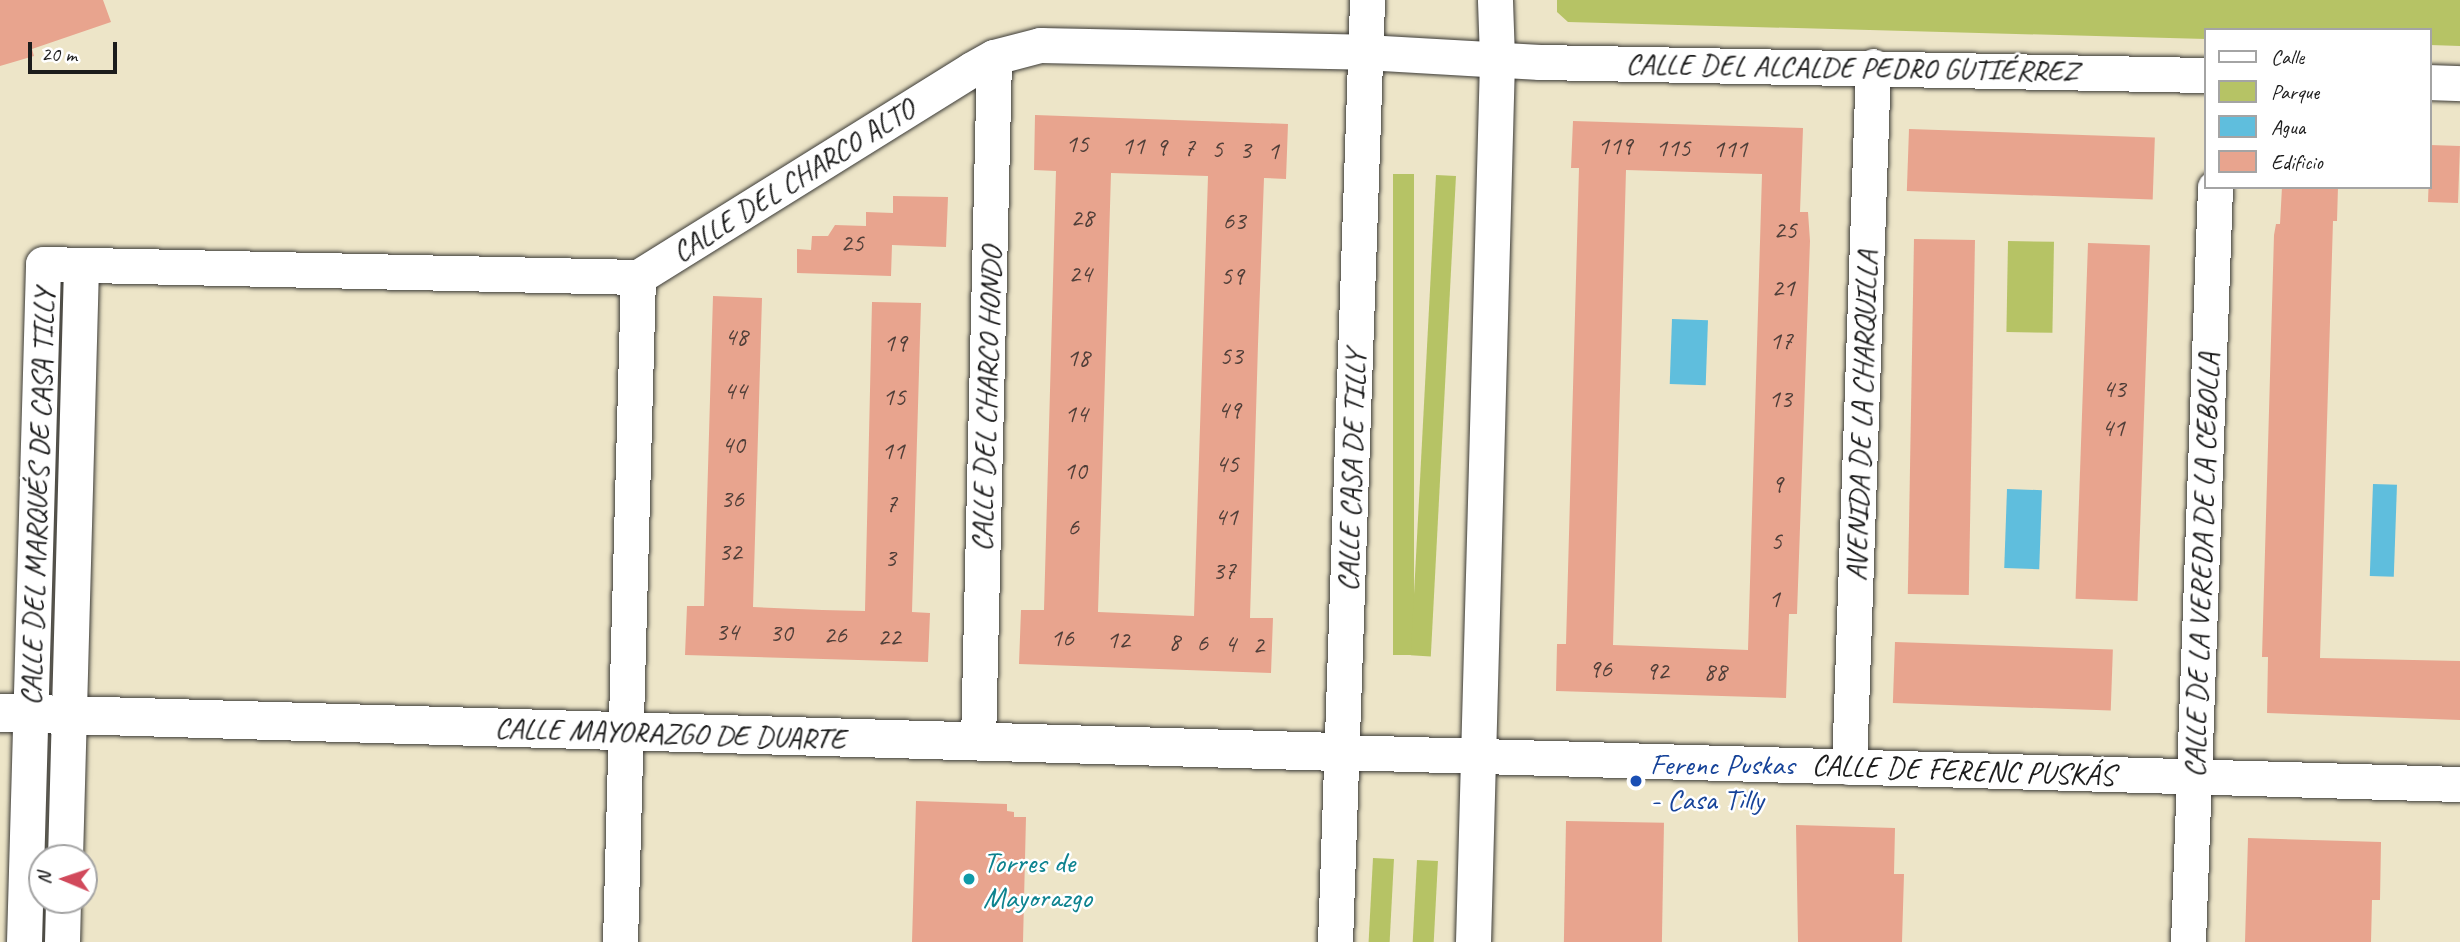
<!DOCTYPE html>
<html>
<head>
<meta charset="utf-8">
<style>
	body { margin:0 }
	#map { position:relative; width:2460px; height:942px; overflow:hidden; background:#ede5c8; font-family:Caveat,sans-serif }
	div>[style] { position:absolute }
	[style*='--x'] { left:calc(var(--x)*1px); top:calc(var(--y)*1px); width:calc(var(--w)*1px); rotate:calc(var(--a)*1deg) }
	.green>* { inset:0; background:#b6c365; transform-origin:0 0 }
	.water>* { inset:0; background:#5fbedd; transform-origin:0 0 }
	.building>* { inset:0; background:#e8a48e; transform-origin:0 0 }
	.roads { filter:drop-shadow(0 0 2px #3b3a36) drop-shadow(0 0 2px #3b3a36) }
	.street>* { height:35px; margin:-17.5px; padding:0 17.5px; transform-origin:17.5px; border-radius:17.5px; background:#fff }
	.secondary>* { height:38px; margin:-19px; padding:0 19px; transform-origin:19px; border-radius:19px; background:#fff }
	.dots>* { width:19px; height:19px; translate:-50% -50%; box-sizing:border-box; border:4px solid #fff; border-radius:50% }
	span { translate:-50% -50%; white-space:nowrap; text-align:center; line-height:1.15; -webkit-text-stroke:5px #fff; paint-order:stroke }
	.number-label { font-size:26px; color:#4f3e38 }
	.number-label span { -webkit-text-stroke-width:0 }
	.street-label { font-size:30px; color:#1c1c1c }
	.transit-label { font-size:30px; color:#164399 }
	.left { translate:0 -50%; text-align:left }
	.culture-label { font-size:30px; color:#0d838f }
	.legend { position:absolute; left:2204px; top:28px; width:228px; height:161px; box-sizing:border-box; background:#fff; border:2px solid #a4a4a4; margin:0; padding:9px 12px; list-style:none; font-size:21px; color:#1c1c1c }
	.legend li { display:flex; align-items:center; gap:14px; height:35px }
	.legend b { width:35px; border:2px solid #a4a4a4 }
	.north { position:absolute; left:28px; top:844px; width:70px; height:70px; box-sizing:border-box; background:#fff; border:2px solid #a4a4a4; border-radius:50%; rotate:272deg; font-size:19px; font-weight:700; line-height:28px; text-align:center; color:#1c1c1c }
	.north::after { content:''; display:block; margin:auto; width:24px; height:32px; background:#d1495b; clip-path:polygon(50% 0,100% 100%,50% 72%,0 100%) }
	.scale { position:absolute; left:28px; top:42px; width:89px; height:32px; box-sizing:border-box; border:4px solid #1c1c1c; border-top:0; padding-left:9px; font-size:21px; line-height:24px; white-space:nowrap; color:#1c1c1c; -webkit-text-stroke:5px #fff; paint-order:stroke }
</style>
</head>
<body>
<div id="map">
	<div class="green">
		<div style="clip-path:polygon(1557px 0,2460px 0,2460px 46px,2430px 45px,2430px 30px,2206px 30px,2206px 39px,1568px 22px,1557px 12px)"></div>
		<div style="left:1393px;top:174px;width:21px;height:481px"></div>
		<div style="left:1436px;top:175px;width:20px;height:481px;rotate:3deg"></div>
		<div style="left:2008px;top:241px;width:46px;height:91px;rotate:1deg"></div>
		<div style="left:1373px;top:858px;width:21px;height:84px;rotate:3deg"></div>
		<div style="left:1417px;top:860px;width:21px;height:82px;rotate:3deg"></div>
	</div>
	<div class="water">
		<div style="left:1672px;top:319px;width:36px;height:65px;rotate:2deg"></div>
		<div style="left:2373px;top:484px;width:24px;height:92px;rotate:2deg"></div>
		<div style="left:2007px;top:489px;width:35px;height:79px;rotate:2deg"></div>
	</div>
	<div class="building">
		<div style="clip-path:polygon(0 0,103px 0,111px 22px,32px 49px,34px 56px,0 66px)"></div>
		<div style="clip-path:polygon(evenodd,1035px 115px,1288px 124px,1286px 179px,1264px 178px,1258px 344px,1250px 618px,1273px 618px,1271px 673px,1019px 664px,1021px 610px,1044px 610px,1056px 171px,1034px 170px,1035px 115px,1111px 173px,1208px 176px,1194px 616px,1098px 612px,1111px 173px)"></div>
		<div style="clip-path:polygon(evenodd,1573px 121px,1803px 128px,1800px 212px,1808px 212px,1810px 241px,1797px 614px,1789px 614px,1786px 698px,1556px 691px,1557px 644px,1566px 644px,1579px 168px,1571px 168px,1573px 121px,1626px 170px,1762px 174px,1748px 650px,1613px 645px,1626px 170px)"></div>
		<div style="left:1909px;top:129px;width:246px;height:62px;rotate:2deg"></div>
		<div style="left:2430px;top:145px;width:30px;height:57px;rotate:2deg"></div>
		<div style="clip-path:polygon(2282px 187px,2338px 187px,2337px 221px,2333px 221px,2320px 658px,2460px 661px,2460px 720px,2267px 713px,2268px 657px,2262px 657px,2274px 235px,2276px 224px,2280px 224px)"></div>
		<div style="clip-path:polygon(893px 196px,948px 197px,946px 247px,892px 245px,891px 276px,797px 273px,797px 249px,811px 250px,812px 236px,828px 236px,835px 225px,866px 226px,866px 212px,893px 213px)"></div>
		<div style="left:1914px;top:239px;width:61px;height:355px;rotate:1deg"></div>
		<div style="left:2088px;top:243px;width:62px;height:356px;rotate:2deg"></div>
		<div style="clip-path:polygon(713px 296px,762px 298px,753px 607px,822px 610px,865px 611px,872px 302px,921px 303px,912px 612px,930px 613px,928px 662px,685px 655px,687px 606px,704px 606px)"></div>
		<div style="left:1895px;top:642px;width:218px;height:61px;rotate:2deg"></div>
		<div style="clip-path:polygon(916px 801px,1007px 804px,1007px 811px,1014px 812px,1014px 817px,1026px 817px,1023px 942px,912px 942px)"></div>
		<div style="left:1566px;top:821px;width:98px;height:121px;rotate:1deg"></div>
		<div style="clip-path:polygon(1796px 825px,1895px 828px,1894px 874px,1904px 874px,1902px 942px,1798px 942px)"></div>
		<div style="clip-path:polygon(2248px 838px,2381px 842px,2380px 900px,2372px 900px,2371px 942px,2245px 942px)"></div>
	</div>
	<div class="roads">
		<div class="street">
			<div style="--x:2430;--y:82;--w:30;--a:2"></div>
			<div style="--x:978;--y:742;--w:685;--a:-88.66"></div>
			<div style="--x:1341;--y:752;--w:1119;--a:1.64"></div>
			<div style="--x:1849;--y:767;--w:701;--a:-88.04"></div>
			<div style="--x:65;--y:858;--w:593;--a:-88.45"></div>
			<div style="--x:24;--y:942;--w:678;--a:-88.39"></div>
			<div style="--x:43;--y:264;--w:595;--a:1.25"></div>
			<div style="--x:638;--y:277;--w:393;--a:-31.9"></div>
			<div style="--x:972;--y:69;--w:25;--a:-29"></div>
			<div style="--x:994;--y:57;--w:48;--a:-14.6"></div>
			<div style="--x:1040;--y:45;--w:325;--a:1.2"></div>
			<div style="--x:1365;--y:52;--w:175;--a:3.3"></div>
			<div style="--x:1540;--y:62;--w:666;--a:1.12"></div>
			<div style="--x:62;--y:942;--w:42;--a:-88.6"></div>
			<div style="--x:620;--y:942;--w:665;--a:-88.45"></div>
			<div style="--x:1335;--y:942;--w:943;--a:-88.05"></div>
			<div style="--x:1473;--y:942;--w:884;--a:-88.44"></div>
			<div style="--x:1497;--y:58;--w:58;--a:-92"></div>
			<div style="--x:2188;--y:942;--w:755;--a:-87.95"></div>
		</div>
		<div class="secondary">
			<div style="--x:0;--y:713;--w:1342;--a:1.67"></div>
		</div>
	</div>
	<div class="dots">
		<div style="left:1636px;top:781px;background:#1a4fb4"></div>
		<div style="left:969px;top:879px;background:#0f9aa8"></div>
	</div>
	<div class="number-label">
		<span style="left:1077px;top:144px">15</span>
		<span style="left:1133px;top:146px">11</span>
		<span style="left:1615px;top:146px">119</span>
		<span style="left:1161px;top:147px">9</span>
		<span style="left:1189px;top:148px">7</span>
		<span style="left:1673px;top:148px">115</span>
		<span style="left:1217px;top:149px">5</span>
		<span style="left:1730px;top:149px">111</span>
		<span style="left:1245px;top:150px">3</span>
		<span style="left:1273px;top:151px">1</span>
		<span style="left:1082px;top:218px">28</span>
		<span style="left:1234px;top:221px">63</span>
		<span style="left:1785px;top:230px">25</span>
		<span style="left:852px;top:243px">25</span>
		<span style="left:1080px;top:274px">24</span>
		<span style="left:1232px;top:276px">59</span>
		<span style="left:1783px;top:288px">21</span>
		<span style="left:736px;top:337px">48</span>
		<span style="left:1781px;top:341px">17</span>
		<span style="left:895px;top:343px">19</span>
		<span style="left:1231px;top:356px">53</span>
		<span style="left:1078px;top:358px">18</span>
		<span style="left:2114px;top:389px">43</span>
		<span style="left:735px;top:391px">44</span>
		<span style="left:894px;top:397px">15</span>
		<span style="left:1780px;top:399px">13</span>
		<span style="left:1229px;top:410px">49</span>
		<span style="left:1076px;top:414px">14</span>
		<span style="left:2113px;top:428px">41</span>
		<span style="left:733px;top:445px">40</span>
		<span style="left:893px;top:451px">11</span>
		<span style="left:1227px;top:464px">45</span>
		<span style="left:1075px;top:471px">10</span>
		<span style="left:1777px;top:484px">9</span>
		<span style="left:732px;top:499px">36</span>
		<span style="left:891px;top:504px">7</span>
		<span style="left:1226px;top:517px">41</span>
		<span style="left:1073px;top:527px">6</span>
		<span style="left:1776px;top:541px">5</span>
		<span style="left:730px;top:552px">32</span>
		<span style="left:890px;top:558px">3</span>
		<span style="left:1224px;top:571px">37</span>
		<span style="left:1774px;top:599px">1</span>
		<span style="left:727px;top:632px">34</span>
		<span style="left:781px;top:633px">30</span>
		<span style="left:835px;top:635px">26</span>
		<span style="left:889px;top:637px">22</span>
		<span style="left:1062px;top:638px">16</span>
		<span style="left:1118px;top:640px">12</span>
		<span style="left:1174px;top:642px">8</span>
		<span style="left:1202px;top:643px">6</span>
		<span style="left:1230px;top:644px">4</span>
		<span style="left:1258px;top:645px">2</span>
		<span style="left:1600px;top:669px">96</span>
		<span style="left:1657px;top:671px">92</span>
		<span style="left:1715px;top:672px">88</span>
	</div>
	<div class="street-label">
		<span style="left:1852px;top:67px;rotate:1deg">CALLE DEL ALCALDE PEDRO GUTIÉRREZ</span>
		<span style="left:793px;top:180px;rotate:-32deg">CALLE DEL CHARCO ALTO</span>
		<span style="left:986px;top:399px;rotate:-88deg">CALLE DEL CHARCO HONDO</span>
		<span style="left:1861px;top:416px;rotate:-88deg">AVENIDA DE LA CHARQUILLA</span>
		<span style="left:1351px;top:471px;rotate:-88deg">CALLE CASA DE TILLY</span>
		<span style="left:37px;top:497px;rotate:-88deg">CALLE DEL MARQUÉS DE CASA TILLY</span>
		<span style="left:2201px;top:565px;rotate:-88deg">CALLE DE LA VEREDA DE LA CEBOLLA</span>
		<span style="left:670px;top:733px;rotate:2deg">CALLE MAYORAZGO DE DUARTE</span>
		<span style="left:1963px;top:770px;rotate:2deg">CALLE DE FERENC PUSKÁS</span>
	</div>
	<div class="transit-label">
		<span class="left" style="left:1650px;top:781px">Ferenc Puskas<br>- Casa Tilly</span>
	</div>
	<div class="culture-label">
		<span class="left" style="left:983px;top:879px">Torres de<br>Mayorazgo</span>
	</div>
	<ul class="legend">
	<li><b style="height:9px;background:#fff"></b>Calle</li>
	<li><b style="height:19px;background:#b6c365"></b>Parque</li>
	<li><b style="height:19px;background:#5fbedd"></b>Agua</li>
	<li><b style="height:19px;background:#e8a48e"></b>Edificio</li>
	</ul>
	<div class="north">N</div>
	<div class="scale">20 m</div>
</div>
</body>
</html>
